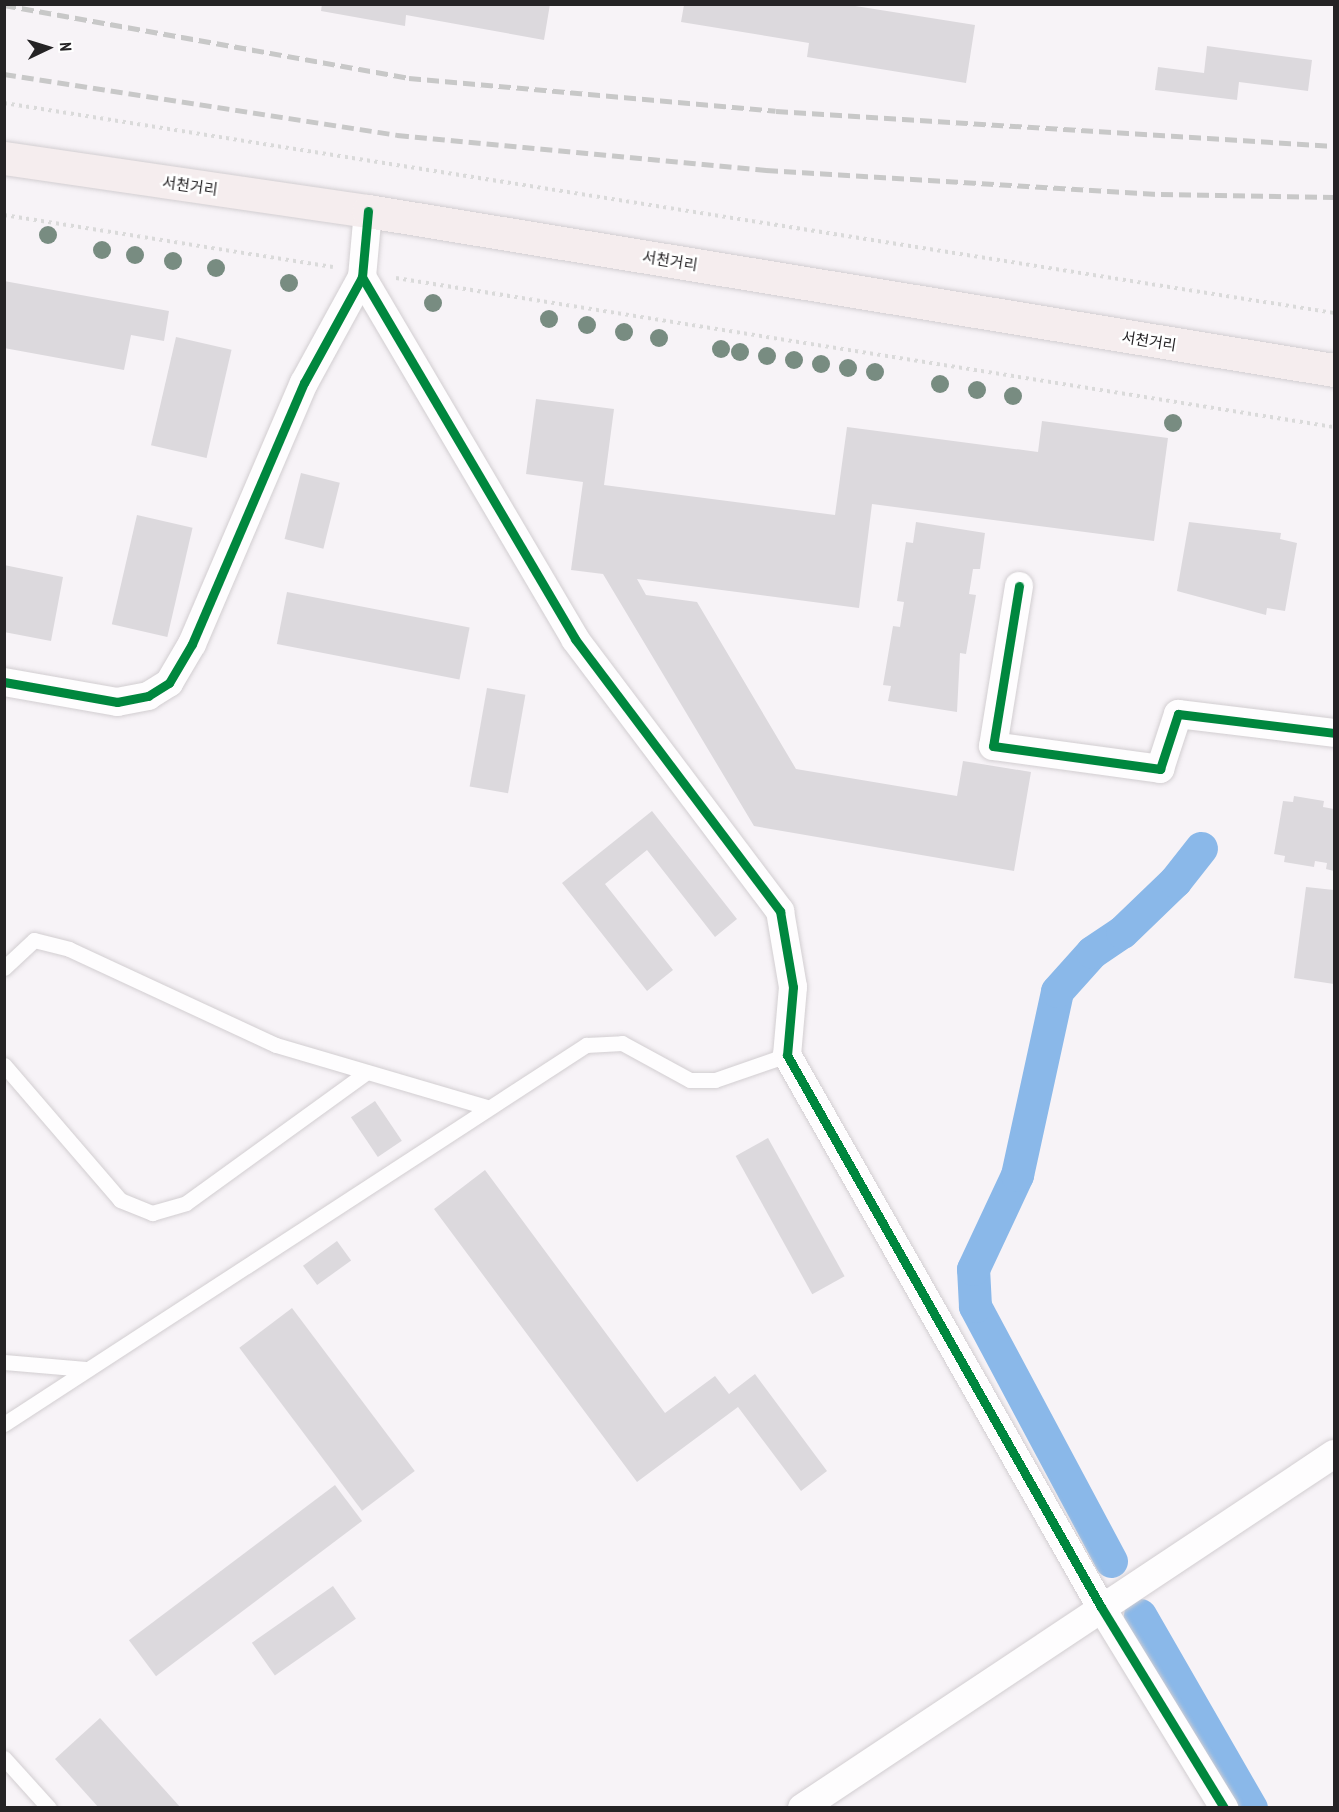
<!DOCTYPE html>
<html>
<head>
<meta charset="utf-8">
<style>
	body { margin:0 }
	#map { position:relative; width:1339px; height:1812px; overflow:hidden; background:#f7f3f7; font-family:"PT Sans Narrow","Noto Sans KR",sans-serif }
	div>[style] { position:absolute }
	[style*='--x'] { left:calc(var(--x)*1px); top:calc(var(--y)*1px); width:calc(var(--w)*1px); rotate:calc(var(--a)*1deg) }
	.canal>* { height:33px; margin:-16.5px; padding:0 16.5px; transform-origin:16.5px; border-radius:16.5px; background:#8ab8e9 }
	.building>* { inset:0; background:#dcd9dd; transform-origin:0 0 }
	.path>* { height:4px; margin-top:-2px; transform-origin:0; background:repeating-linear-gradient(90deg,#dadada 0 3px,transparent 0 7.5px) }
	.roads { filter:drop-shadow(0 0 2px #d2ced1) drop-shadow(0 0 2px #d2ced1) }
	.lane>* { height:15px; margin:-7.5px; padding:0 7.5px; transform-origin:7.5px; border-radius:7.5px; background:#fefdfe }
	.street>* { height:28px; margin:-14px; padding:0 14px; transform-origin:14px; border-radius:14px; background:#fefdfe }
	.primary>* { height:33px; margin:-16.5px; padding:0 16.5px; transform-origin:16.5px; border-radius:16.5px; background:#f5edee }
	.rail>* { height:4.5px; margin-top:-2.25px; transform-origin:0; background:repeating-linear-gradient(90deg,#c8c8c8 0 12px,transparent 0 18px) }
	.cycleway>* { height:9px; margin:-4.5px; padding:0 4.5px; transform-origin:4.5px; border-radius:4.5px; background:#00873e }
	.trees>* { width:18px; height:18px; margin:-9px; border-radius:50%; background:#788c81 }
	span { translate:-50% -50%; white-space:nowrap; text-align:center; line-height:1.15; -webkit-text-stroke:5px #fff; paint-order:stroke }
	.street-label { font-size:15px; color:#252325 }
	.frame { position:absolute; inset:0; border:6px solid #252325; pointer-events:none }
	.north { position:absolute; left:18px; top:18px; width:60px; height:60px; -webkit-text-stroke:4px #fff; paint-order:stroke; rotate:86deg; font-size:16px; font-weight:700; line-height:24px; text-align:center; color:#252325 }
	.north::after { content:''; display:block; margin:auto; width:21px; height:27px; background:#252325; clip-path:polygon(50% 0,100% 100%,50% 72%,0 100%) }
</style>
</head>
<body>
<div id="map">
	<div class="canal">
		<div style="--x:1111;--y:1561;--w:289;--a:-118.1"></div>
		<div style="--x:975;--y:1306;--w:37;--a:-93"></div>
		<div style="--x:973;--y:1269;--w:104;--a:-64.9"></div>
		<div style="--x:1017;--y:1175;--w:188;--a:-77.7"></div>
		<div style="--x:1057;--y:991;--w:52;--a:-48.1"></div>
		<div style="--x:1092;--y:952;--w:36;--a:-34"></div>
		<div style="--x:1122;--y:932;--w:74;--a:-43.9"></div>
		<div style="--x:1175;--y:881;--w:42;--a:-51.8"></div>
		<div style="--x:1140;--y:1615;--w:223;--a:60.1"></div>
	</div>
	<div class="building">
		<div style="clip-path:polygon(322px 4px,550px 4px,544px 40px,406px 15px,405px 26px,321px 11px)"></div>
		<div style="clip-path:polygon(684px 5px,849px 5px,975px 25px,966px 83px,807px 57px,809px 43px,681px 22px)"></div>
		<div style="clip-path:polygon(1207px 46px,1312px 60px,1308px 91px,1239px 82px,1237px 100px,1155px 90px,1158px 67px,1204px 73px)"></div>
		<div style="clip-path:polygon(4px 281px,169px 311px,164px 341px,131px 335px,124px 370px,4px 348px)"></div>
		<div style="left:176px;top:337px;width:57px;height:111px;rotate:13deg"></div>
		<div style="clip-path:polygon(536px 399px,614px 409px,604px 485px,835px 515px,847px 427px,1038px 452px,1042px 421px,1168px 438px,1154px 541px,872px 504px,859px 608px,637px 579px,646px 595px,697px 602px,796px 769px,957px 796px,963px 761px,1031px 772px,1014px 871px,754px 826px,603px 574px,571px 570px,583px 482px,526px 474px)"></div>
		<div style="left:301px;top:473px;width:40px;height:68px;rotate:14deg"></div>
		<div style="left:137px;top:515px;width:57px;height:112px;rotate:13deg"></div>
		<div style="clip-path:polygon(916px 522px,985px 533px,980px 569px,973px 569px,969px 594px,976px 595px,966px 654px,960px 653px,957px 712px,888px 701px,891px 686px,883px 685px,893px 626px,900px 627px,904px 602px,897px 601px,906px 542px,913px 543px)"></div>
		<div style="clip-path:polygon(1189px 522px,1281px 533px,1280px 539px,1297px 543px,1285px 611px,1267px 608px,1266px 615px,1177px 591px)"></div>
		<div style="clip-path:polygon(4px 565px,63px 577px,51px 641px,4px 632px)"></div>
		<div style="left:287px;top:592px;width:186px;height:53px;rotate:11deg"></div>
		<div style="left:487px;top:688px;width:39px;height:100px;rotate:10deg"></div>
		<div style="clip-path:polygon(1294px 796px,1324px 801px,1323px 807px,1334px 809px,1334px 871px,1326px 869px,1327px 863px,1315px 861px,1314px 867px,1284px 862px,1285px 856px,1274px 854px,1283px 801px,1293px 802px)"></div>
		<div style="clip-path:polygon(652px 811px,737px 919px,715px 937px,647px 850px,605px 884px,673px 970px,647px 991px,562px 883px)"></div>
		<div style="clip-path:polygon(1306px 887px,1334px 890px,1334px 984px,1294px 978px)"></div>
		<div style="left:375px;top:1101px;width:48px;height:29px;rotate:56deg"></div>
		<div style="left:768px;top:1138px;width:158px;height:37px;rotate:61deg"></div>
		<div style="clip-path:polygon(485px 1170px,665px 1413px,715px 1376px,729px 1394px,755px 1374px,827px 1471px,801px 1491px,738px 1407px,637px 1482px,434px 1209px)"></div>
		<div style="left:337px;top:1241px;width:24px;height:42px;rotate:54deg"></div>
		<div style="left:292px;top:1308px;width:204px;height:66px;rotate:53deg"></div>
		<div style="left:335px;top:1485px;width:45px;height:258px;rotate:53deg"></div>
		<div style="left:333px;top:1586px;width:40px;height:99px;rotate:55deg"></div>
		<div style="clip-path:polygon(100px 1718px,181px 1808px,99px 1808px,55px 1759px)"></div>
	</div>
	<div class="path">
		<div style="--x:4;--y:103;--w:1346;--a:8.97"></div>
		<div style="--x:4;--y:215;--w:333;--a:9"></div>
		<div style="--x:396;--y:278;--w:950;--a:9.03"></div>
	</div>
	<div class="roads">
		<div class="lane">
			<div style="--x:4;--y:968;--w:41;--a:-43"></div>
			<div style="--x:34;--y:940;--w:36;--a:14"></div>
			<div style="--x:69;--y:949;--w:228;--a:24.9"></div>
			<div style="--x:276;--y:1045;--w:219;--a:16.4"></div>
			<div style="--x:4;--y:1065;--w:178;--a:49.3"></div>
			<div style="--x:120;--y:1200;--w:35;--a:22"></div>
			<div style="--x:152;--y:1213;--w:35;--a:-16"></div>
			<div style="--x:186;--y:1203;--w:223;--a:-35.9"></div>
			<div style="--x:4;--y:1362;--w:82;--a:4.9"></div>
			<div style="--x:4;--y:1424;--w:695;--a:-33.07"></div>
			<div style="--x:586;--y:1045;--w:36;--a:-3"></div>
			<div style="--x:622;--y:1043;--w:77;--a:28.6"></div>
			<div style="--x:690;--y:1080;--w:25;--a:0"></div>
			<div style="--x:715;--y:1080;--w:76;--a:-19.1"></div>
			<div style="--x:4;--y:1758;--w:67;--a:48"></div>
		</div>
		<div class="street">
			<div style="--x:368;--y:211;--w:66;--a:95.2"></div>
			<div style="--x:362;--y:277;--w:420;--a:59.5"></div>
			<div style="--x:575;--y:639;--w:341;--a:53"></div>
			<div style="--x:780;--y:911;--w:77;--a:80.3"></div>
			<div style="--x:793;--y:987;--w:68;--a:95"></div>
			<div style="--x:787;--y:1055;--w:635;--a:60.37"></div>
			<div style="--x:1101;--y:1607;--w:236;--a:58.5"></div>
			<div style="--x:1019;--y:586;--w:162;--a:99.2"></div>
			<div style="--x:993;--y:746;--w:169;--a:7.8"></div>
			<div style="--x:1160;--y:769;--w:58;--a:-71.9"></div>
			<div style="--x:1178;--y:714;--w:157;--a:6.9"></div>
			<div style="--x:4;--y:682;--w:115;--a:10"></div>
			<div style="--x:117;--y:702;--w:32;--a:-11"></div>
			<div style="--x:148;--y:696;--w:25;--a:-32"></div>
			<div style="--x:169;--y:683;--w:45;--a:-59.5"></div>
			<div style="--x:192;--y:644;--w:284;--a:-66.8"></div>
			<div style="--x:304;--y:383;--w:121;--a:-61.3"></div>
			<div style="--x:802;--y:1808;--w:639;--a:-33.64"></div>
		</div>
		<div class="primary">
			<div style="--x:4;--y:158;--w:368;--a:8.3"></div>
			<div style="--x:368;--y:211;--w:979;--a:9.35"></div>
		</div>
	</div>
	<div class="rail">
		<div style="--x:4;--y:5;--w:412;--a:10.2"></div>
		<div style="--x:409;--y:78;--w:368;--a:5.1"></div>
		<div style="--x:776;--y:111;--w:559;--a:3.59"></div>
		<div style="--x:4;--y:74;--w:398;--a:8.8"></div>
		<div style="--x:397;--y:135;--w:371;--a:5.4"></div>
		<div style="--x:766;--y:170;--w:396;--a:3.5"></div>
		<div style="--x:1161;--y:194;--w:173;--a:1"></div>
	</div>
	<div class="cycleway">
		<div style="--x:368;--y:211;--w:66;--a:95.2"></div>
		<div style="--x:362;--y:277;--w:420;--a:59.5"></div>
		<div style="--x:575;--y:639;--w:341;--a:53"></div>
		<div style="--x:780;--y:911;--w:77;--a:80.3"></div>
		<div style="--x:793;--y:987;--w:68;--a:95"></div>
		<div style="--x:787;--y:1055;--w:635;--a:60.37"></div>
		<div style="--x:1101;--y:1607;--w:236;--a:58.5"></div>
		<div style="--x:1019;--y:586;--w:162;--a:99.2"></div>
		<div style="--x:993;--y:746;--w:169;--a:7.8"></div>
		<div style="--x:1160;--y:769;--w:58;--a:-71.9"></div>
		<div style="--x:1178;--y:714;--w:157;--a:6.9"></div>
		<div style="--x:4;--y:682;--w:115;--a:10"></div>
		<div style="--x:117;--y:702;--w:32;--a:-11"></div>
		<div style="--x:148;--y:696;--w:25;--a:-32"></div>
		<div style="--x:169;--y:683;--w:45;--a:-59.5"></div>
		<div style="--x:192;--y:644;--w:284;--a:-66.8"></div>
		<div style="--x:304;--y:383;--w:121;--a:-61.3"></div>
	</div>
	<div class="trees">
		<div style="left:48px;top:235px"></div>
		<div style="left:102px;top:250px"></div>
		<div style="left:135px;top:255px"></div>
		<div style="left:173px;top:261px"></div>
		<div style="left:216px;top:268px"></div>
		<div style="left:289px;top:283px"></div>
		<div style="left:433px;top:303px"></div>
		<div style="left:549px;top:319px"></div>
		<div style="left:587px;top:325px"></div>
		<div style="left:624px;top:332px"></div>
		<div style="left:659px;top:338px"></div>
		<div style="left:721px;top:349px"></div>
		<div style="left:740px;top:352px"></div>
		<div style="left:767px;top:356px"></div>
		<div style="left:794px;top:360px"></div>
		<div style="left:821px;top:364px"></div>
		<div style="left:848px;top:368px"></div>
		<div style="left:875px;top:372px"></div>
		<div style="left:940px;top:384px"></div>
		<div style="left:977px;top:390px"></div>
		<div style="left:1013px;top:396px"></div>
		<div style="left:1173px;top:423px"></div>
	</div>
	<div class="street-label">
		<span style="left:190px;top:186px;rotate:8deg">서천거리</span>
		<span style="left:670px;top:261px;rotate:9deg">서천거리</span>
		<span style="left:1149px;top:341px;rotate:9deg">서천거리</span>
	</div>
	<div class="frame"></div>
	<div class="north">N</div>
</div>
</body>
</html>
